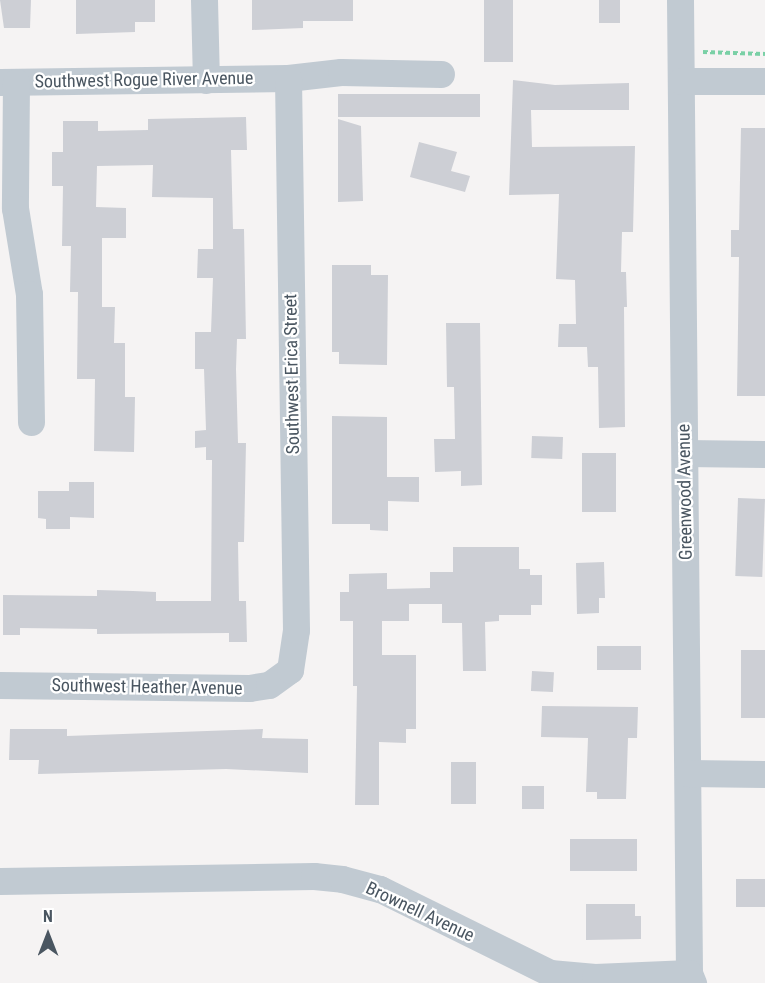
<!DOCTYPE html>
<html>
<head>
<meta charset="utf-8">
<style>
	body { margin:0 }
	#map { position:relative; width:765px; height:983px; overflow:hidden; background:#f5f3f3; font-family:"Roboto Condensed",sans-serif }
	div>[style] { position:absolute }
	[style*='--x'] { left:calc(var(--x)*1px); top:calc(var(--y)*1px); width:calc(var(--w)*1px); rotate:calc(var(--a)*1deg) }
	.building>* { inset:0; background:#cdcfd5; transform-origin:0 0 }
	.path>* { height:4px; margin-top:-2px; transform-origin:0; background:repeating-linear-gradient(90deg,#7ad0a6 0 4.5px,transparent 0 7.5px) }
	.street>* { height:27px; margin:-13.5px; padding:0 13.5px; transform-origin:13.5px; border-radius:13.5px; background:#c1cad2 }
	span { translate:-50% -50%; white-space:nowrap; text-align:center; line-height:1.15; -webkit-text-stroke:4.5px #fff; paint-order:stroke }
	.street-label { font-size:18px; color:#4a5661 }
	.north { position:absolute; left:18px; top:905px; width:60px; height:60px; -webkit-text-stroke:4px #fff; paint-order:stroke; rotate:0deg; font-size:16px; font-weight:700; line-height:24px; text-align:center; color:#4a5661 }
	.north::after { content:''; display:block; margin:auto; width:21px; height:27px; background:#4a5661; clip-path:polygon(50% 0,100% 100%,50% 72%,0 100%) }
</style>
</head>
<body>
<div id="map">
	<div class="building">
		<div style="clip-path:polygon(0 0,31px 0,30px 28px,4px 28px)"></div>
		<div style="clip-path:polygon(76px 0,155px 0,155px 22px,135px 22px,135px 32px,76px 34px)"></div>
		<div style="clip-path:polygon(252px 0,353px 0,353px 21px,303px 21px,303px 28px,252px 30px)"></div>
		<div style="left:484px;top:0;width:29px;height:62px"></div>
		<div style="left:599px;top:0;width:21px;height:23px"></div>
		<div style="clip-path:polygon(513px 80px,555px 85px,629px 83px,629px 110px,531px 110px,532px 147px,635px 146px,633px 232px,622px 232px,621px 272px,626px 272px,627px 307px,624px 307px,625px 427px,599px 428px,598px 367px,588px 367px,587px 347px,558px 347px,559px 324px,576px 324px,575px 280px,556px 279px,559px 194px,509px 195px)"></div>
		<div style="left:338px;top:94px;width:142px;height:23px"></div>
		<div style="clip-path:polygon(246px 117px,247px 150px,231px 150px,233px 229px,244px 229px,246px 339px,237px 339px,236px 369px,238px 443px,246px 443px,244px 542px,238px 542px,239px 601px,246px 601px,247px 642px,229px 642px,229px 633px,97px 634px,97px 629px,20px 628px,20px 635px,3px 635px,3px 595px,97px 596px,97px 590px,133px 591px,156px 592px,156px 601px,211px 601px,212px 460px,206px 460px,206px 447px,195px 448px,195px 431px,206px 430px,204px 369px,195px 369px,195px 332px,211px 332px,213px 278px,197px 278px,198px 249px,213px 249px,213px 198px,152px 197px,153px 165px,97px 166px,96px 207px,126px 208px,126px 238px,102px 238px,102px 307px,115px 307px,114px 343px,125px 343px,125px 397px,135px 397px,134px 452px,94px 451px,95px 379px,77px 379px,78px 292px,70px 292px,71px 246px,62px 246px,63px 186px,52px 186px,52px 152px,63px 152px,63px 121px,98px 121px,98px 131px,148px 130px,148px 119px)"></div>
		<div style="clip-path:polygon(338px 119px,361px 126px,363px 201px,338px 202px)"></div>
		<div style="clip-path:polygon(741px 128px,765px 128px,765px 396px,737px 396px,739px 257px,731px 257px,731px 230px,739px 230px)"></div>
		<div style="clip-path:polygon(419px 142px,457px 152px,451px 171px,470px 176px,465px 192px,410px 177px)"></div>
		<div style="clip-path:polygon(332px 265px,371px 265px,371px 275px,388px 275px,387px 365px,339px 364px,339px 352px,332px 352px)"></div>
		<div style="clip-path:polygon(446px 323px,480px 323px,482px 485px,461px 486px,461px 471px,435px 472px,434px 439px,455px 439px,454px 387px,447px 387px)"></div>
		<div style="clip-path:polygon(332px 416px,387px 417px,387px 477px,419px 477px,419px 502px,388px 501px,388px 531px,370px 530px,370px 524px,332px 524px)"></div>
		<div style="left:532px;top:436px;width:31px;height:22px;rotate:2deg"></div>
		<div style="left:582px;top:453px;width:34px;height:59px"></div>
		<div style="clip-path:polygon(69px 482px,94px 482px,94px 518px,70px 517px,70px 529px,46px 529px,46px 519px,38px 518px,38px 491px,69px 491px)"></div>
		<div style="left:738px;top:498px;width:27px;height:78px;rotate:2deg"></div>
		<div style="clip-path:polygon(453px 547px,519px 547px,519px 569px,530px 569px,530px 575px,542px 575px,542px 605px,531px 605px,531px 615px,499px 615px,499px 621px,485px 622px,486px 671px,463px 671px,462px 623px,442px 623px,442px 604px,409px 604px,409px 621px,382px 621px,382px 655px,416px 655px,416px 729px,406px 729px,406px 743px,379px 742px,379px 805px,355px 805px,357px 686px,353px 686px,353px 621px,340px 621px,340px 592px,349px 592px,349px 574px,387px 573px,387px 589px,430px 588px,430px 572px,453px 572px)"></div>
		<div style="clip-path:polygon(604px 562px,605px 598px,599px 598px,599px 613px,577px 614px,576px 563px)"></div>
		<div style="left:597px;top:646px;width:44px;height:24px"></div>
		<div style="left:765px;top:650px;width:68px;height:24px;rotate:90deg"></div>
		<div style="left:532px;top:671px;width:22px;height:20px;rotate:3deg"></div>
		<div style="clip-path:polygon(542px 706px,638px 707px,637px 738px,628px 738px,626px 799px,597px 799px,597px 792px,586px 792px,588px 738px,541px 737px)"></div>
		<div style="clip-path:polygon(10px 729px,67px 729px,67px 736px,263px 729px,262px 738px,308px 739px,308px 773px,226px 769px,38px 774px,39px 760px,9px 760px)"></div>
		<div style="left:451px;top:762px;width:25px;height:42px"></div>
		<div style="left:522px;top:786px;width:22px;height:23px"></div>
		<div style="left:570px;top:839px;width:67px;height:32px"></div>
		<div style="left:736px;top:879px;width:29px;height:28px"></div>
		<div style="clip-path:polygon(586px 904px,635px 904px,635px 916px,641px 916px,641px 939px,586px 940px)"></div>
	</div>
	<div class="path">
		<div style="--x:703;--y:52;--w:62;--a:1.8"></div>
	</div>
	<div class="street">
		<div style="--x:204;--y:0;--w:80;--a:88.6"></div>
		<div style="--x:680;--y:0;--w:973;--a:89.47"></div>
		<div style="--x:689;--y:973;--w:11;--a:68"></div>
		<div style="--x:681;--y:81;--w:84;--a:0"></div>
		<div style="--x:0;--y:82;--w:288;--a:-0.8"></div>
		<div style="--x:288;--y:78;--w:53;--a:-6.5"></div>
		<div style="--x:341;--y:72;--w:100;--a:1.1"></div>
		<div style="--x:16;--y:82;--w:126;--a:90.5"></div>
		<div style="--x:15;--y:208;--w:87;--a:80.8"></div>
		<div style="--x:29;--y:294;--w:128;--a:89.1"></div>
		<div style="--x:685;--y:453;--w:80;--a:0.7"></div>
		<div style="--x:0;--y:685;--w:249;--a:0.7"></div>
		<div style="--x:249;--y:688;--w:20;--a:-9"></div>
		<div style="--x:269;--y:685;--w:26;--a:-36"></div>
		<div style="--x:290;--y:670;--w:40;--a:-81.5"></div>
		<div style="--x:296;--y:630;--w:552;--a:-90.83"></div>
		<div style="--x:688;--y:773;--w:77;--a:0.7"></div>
		<div style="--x:0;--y:881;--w:314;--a:-0.9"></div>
		<div style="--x:314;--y:876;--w:28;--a:6"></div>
		<div style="--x:342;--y:879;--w:39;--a:15"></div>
		<div style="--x:380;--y:889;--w:190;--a:26.3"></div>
		<div style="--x:550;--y:973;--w:45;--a:5.1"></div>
		<div style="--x:595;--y:977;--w:94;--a:-2.4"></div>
	</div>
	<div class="street-label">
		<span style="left:144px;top:80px;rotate:-1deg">Southwest Rogue River Avenue</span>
		<span style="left:292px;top:374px;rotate:-91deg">Southwest Erica Street</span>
		<span style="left:685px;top:492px;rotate:-91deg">Greenwood Avenue</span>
		<span style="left:147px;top:687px;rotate:1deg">Southwest Heather Avenue</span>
		<span style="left:420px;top:912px;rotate:25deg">Brownell Avenue</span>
	</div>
	<div class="north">N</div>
</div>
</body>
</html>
